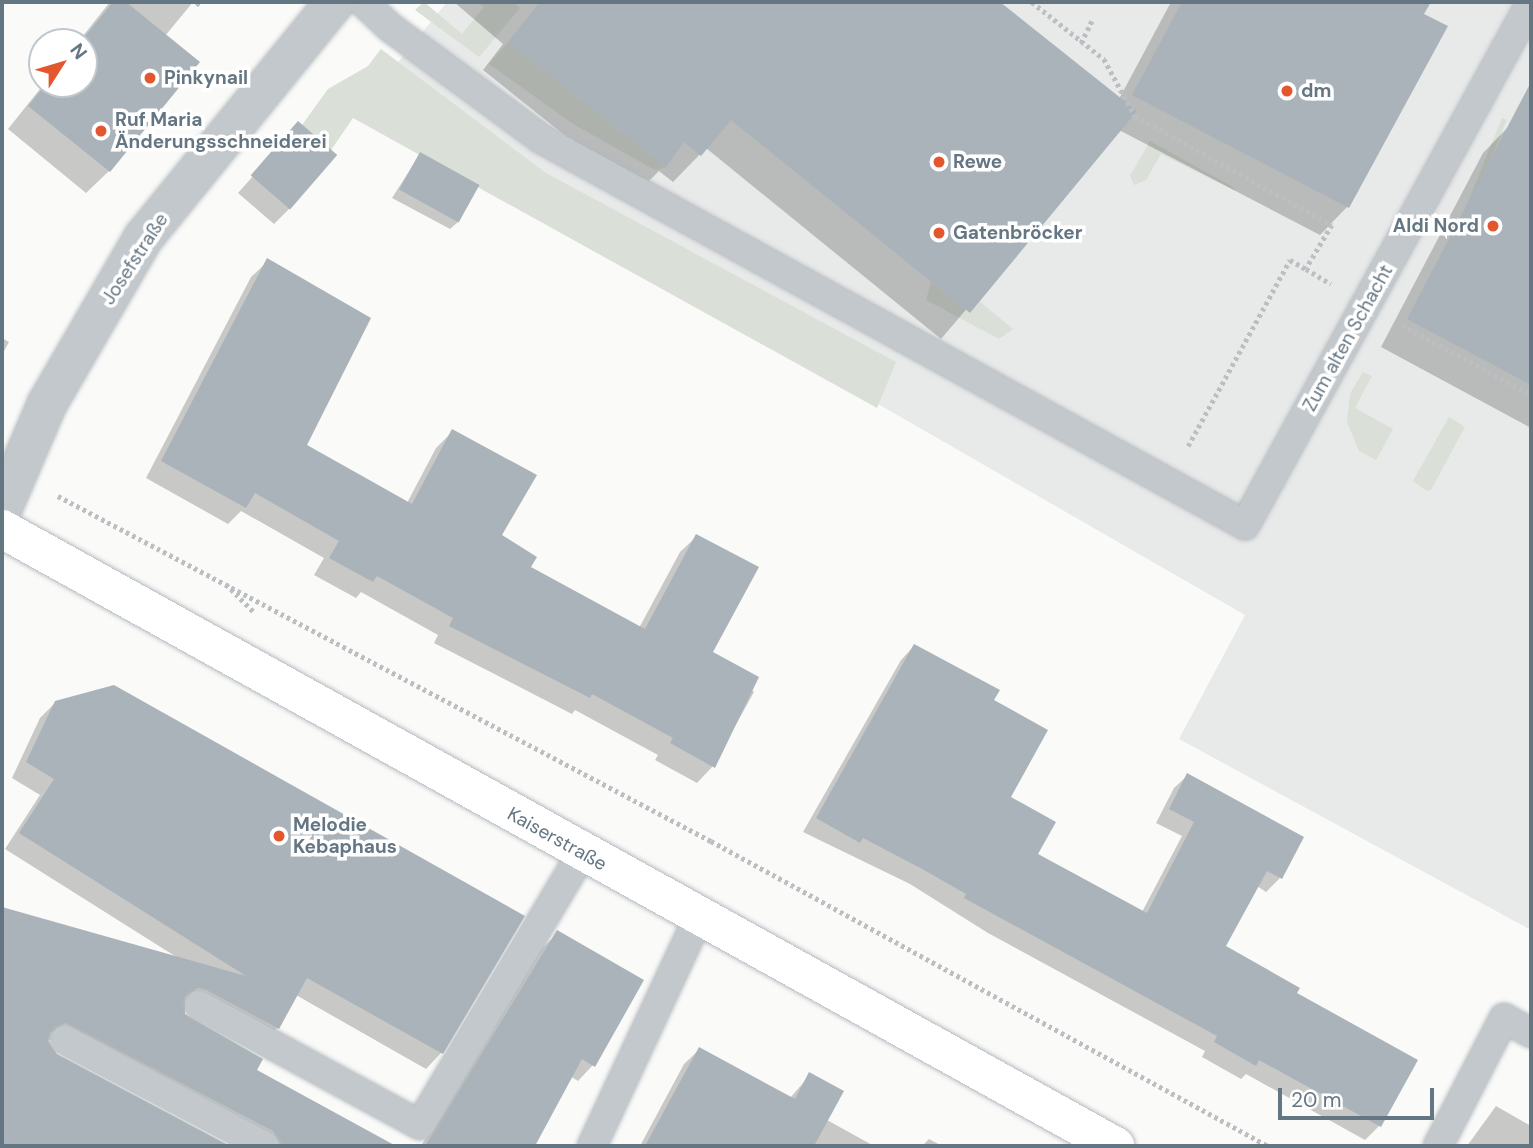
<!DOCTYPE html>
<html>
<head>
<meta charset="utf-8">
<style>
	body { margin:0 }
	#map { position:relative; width:1533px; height:1148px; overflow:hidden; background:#fafaf8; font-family:"DM Sans",sans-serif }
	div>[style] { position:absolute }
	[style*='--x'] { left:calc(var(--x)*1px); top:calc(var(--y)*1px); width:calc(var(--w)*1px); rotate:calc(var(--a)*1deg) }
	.built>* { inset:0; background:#e8e9e9 }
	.green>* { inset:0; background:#dadfd7; transform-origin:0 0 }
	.shadow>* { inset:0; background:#0003 }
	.building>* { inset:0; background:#aab3b9; transform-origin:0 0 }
	.path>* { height:4.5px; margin-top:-2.25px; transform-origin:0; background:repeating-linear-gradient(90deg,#bbbfc2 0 3.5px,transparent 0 7px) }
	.roads { filter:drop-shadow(0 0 2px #b3babf) drop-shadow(0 0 2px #b3babf) }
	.service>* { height:28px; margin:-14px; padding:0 14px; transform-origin:14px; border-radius:14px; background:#c3c8cc }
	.minor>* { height:38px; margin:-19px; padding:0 19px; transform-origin:19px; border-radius:19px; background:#c3c8cc }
	.secondary>* { height:38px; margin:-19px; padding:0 19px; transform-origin:19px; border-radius:19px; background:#fff }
	.dots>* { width:19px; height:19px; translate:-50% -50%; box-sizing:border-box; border:4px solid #fff; border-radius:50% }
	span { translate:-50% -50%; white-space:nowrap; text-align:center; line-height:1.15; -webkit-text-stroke:7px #fff; paint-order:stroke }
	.poi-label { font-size:19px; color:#657683; font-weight:700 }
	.left { translate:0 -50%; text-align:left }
	.right { translate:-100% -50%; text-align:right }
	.street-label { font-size:19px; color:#657683 }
	.frame { position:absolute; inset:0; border:4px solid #657683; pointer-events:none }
	.north { position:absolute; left:28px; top:28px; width:70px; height:70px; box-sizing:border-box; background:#fff; border:2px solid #c1c8cd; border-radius:50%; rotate:53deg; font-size:19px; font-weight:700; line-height:28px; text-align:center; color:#657683 }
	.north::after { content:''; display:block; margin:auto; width:24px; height:32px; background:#e4572e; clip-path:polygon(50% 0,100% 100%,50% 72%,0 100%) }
	.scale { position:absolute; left:1278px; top:1088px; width:156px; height:32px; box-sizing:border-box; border:4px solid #657683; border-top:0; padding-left:9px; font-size:21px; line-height:24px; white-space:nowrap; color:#657683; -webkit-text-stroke:5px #fff; paint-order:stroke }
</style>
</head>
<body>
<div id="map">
	<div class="built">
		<div style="clip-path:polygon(447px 2px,1531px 2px,1531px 930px,1179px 739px,1245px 615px,878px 404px,355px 115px)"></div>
	</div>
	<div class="green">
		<div style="clip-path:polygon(424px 2px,462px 34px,484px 7px,478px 2px,513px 2px,520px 8px,479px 57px,415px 10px)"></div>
		<div style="clip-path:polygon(508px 42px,666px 167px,655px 170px,573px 124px,489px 64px)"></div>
		<div style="clip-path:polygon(381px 49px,546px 173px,896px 362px,877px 408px,353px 118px,331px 150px,302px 125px,328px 89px,368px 66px)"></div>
		<div style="left:1502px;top:118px;width:5px;height:164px;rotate:22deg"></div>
		<div style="clip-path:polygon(1150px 141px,1233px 187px,1235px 191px,1161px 154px,1146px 180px,1134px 185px,1130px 176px)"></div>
		<div style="clip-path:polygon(931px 282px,970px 313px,979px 301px,1013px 329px,999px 339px,926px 300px)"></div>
		<div style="clip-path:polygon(1363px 372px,1372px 376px,1355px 408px,1393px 429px,1376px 460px,1359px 451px,1347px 422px,1350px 394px)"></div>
		<div style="clip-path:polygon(1449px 417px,1465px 427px,1431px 490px,1427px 491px,1413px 481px)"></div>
	</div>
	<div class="shadow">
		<div style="clip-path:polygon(110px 2px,193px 2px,165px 36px,109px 171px,86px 193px,8px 129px,44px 84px,84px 84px,84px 42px,78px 42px)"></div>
		<div style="clip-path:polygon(454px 2px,998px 2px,1119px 99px,1171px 2px,1429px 2px,1422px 14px,1445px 27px,1347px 207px,1320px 235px,1119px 130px,941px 339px,706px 148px,673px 182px,659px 171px,637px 193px,483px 70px,503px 44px)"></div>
		<div style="clip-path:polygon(1531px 123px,1531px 428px,1381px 347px,1483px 153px,1510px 125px,1526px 133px)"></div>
		<div style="clip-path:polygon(299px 124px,290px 208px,274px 224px,238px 193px)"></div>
		<div style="clip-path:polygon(420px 154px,458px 222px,450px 229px,392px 198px)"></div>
		<div style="clip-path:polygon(268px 261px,304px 445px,407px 503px,436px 448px,453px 431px,500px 535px,529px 567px,639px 628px,680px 552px,697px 536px,711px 652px,754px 692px,713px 766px,697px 783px,655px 760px,658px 755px,575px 710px,572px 714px,434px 643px,438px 635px,361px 592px,356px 598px,314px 575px,324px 558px,241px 511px,228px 524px,146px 478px,251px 277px)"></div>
		<div style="clip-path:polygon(2px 338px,9px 342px,2px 355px)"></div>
		<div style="clip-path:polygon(914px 646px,992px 701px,1008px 797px,1036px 854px,1142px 912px,1182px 836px,1156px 823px,1174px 788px,1188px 775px,1280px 878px,1266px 892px,1257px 886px,1224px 947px,1294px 993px,1415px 1061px,1379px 1126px,1365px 1140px,1246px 1074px,1241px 1079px,1202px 1057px,1205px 1051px,988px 933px,910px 884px,803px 832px,901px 660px)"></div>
		<div style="clip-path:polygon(56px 702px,522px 917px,441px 1053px,426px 1069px,296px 995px,277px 1028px,262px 1044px,191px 1005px,181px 1006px,184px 1015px,254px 1070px,392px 1146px,257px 1146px,57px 1040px,49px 1040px,56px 1056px,226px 1146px,2px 1146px,2px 909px,178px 958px,5px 849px,40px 795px,12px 778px,40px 718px)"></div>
		<div style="clip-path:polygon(558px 933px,593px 1065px,578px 1081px,570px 1076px,533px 1146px,421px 1146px,542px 948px)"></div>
		<div style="clip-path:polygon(700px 1049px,790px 1098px,810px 1075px,827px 1120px,874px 1146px,640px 1146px,684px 1064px)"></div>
		<div style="clip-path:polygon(1496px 1106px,1531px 1126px,1531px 1146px,1467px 1146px)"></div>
		<div style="clip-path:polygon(929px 1139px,942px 1146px,922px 1146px)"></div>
	</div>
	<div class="building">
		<div style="clip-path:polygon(113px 2px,126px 2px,200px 62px,110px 172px,28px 106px,46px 84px,84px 84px,84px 42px,80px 42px)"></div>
		<div style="clip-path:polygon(540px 2px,1000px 2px,1137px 111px,970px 313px,731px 120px,701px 156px,684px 142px,666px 167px,508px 42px)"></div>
		<div style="clip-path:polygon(1182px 2px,1431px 2px,1424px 14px,1448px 26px,1349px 208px,1132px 95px)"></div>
		<div style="clip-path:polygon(1531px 82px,1531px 385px,1407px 319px)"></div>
		<div style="left:298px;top:121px;width:52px;height:72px;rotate:41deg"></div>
		<div style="left:420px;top:152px;width:68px;height:43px;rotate:29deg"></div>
		<div style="clip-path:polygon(267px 258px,371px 318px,307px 445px,412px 504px,452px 429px,537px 475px,502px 535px,537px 557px,531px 567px,645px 629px,696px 534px,759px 567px,713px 652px,759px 677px,715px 768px,670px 743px,673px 738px,592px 694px,590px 698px,449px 626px,453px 618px,377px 576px,373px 582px,329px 558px,339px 541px,255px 493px,246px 508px,161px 461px)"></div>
		<div style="clip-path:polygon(914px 644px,1000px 690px,994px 700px,1048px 730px,1011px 797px,1056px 822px,1038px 854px,1147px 913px,1194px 822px,1169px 809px,1187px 773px,1304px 837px,1282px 879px,1267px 871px,1226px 946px,1300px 988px,1297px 993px,1418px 1060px,1381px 1127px,1259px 1060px,1256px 1066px,1214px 1042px,1217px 1036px,964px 898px,966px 894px,924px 870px,863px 838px,860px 843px,816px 818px)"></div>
		<div style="clip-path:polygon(114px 685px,525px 916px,443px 1054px,307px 978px,279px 1029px,206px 990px,198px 988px,185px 997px,185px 1014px,263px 1059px,257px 1070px,396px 1146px,282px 1146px,273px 1131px,65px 1023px,50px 1033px,48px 1041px,57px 1054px,230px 1146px,2px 1146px,2px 907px,246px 976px,19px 833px,54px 779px,26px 762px,55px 701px)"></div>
		<div style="clip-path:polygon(557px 930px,644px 980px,595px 1067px,582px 1059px,535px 1146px,425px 1146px)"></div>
		<div style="clip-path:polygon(699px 1047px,795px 1099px,809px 1072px,844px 1091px,814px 1146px,645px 1146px)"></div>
	</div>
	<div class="path">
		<div style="--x:1032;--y:2;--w:92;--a:38.4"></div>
		<div style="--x:1104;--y:59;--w:65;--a:61.5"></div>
		<div style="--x:1135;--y:116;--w:225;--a:29"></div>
		<div style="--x:1332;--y:225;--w:51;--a:120.6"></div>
		<div style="--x:1306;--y:269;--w:29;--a:31"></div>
		<div style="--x:196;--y:5;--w:4;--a:-45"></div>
		<div style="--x:1081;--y:43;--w:25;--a:-64"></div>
		<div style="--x:1402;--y:325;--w:147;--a:28.5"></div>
		<div style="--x:1188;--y:446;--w:212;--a:-61.3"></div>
		<div style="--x:1290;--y:260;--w:18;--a:29"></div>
		<div style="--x:58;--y:496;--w:739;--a:27.85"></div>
		<div style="--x:711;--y:841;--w:635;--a:28.7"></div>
		<div style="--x:226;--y:584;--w:41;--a:45"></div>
	</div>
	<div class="roads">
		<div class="service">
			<div style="--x:363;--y:2;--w:38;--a:43"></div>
			<div style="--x:391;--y:28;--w:185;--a:36.4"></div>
			<div style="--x:540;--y:138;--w:804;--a:28.76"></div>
			<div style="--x:1245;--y:525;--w:595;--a:-61.28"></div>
			<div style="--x:199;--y:1005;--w:251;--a:28.5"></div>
			<div style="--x:420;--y:1125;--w:317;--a:-59.2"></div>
			<div style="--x:65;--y:1040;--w:226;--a:27.9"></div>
			<div style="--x:592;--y:1146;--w:253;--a:-65"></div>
			<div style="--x:1438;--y:1146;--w:144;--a:-62.7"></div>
			<div style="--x:1504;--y:1018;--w:31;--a:29"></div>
		</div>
		<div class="minor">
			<div style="--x:2;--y:509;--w:114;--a:-66.8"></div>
			<div style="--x:47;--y:404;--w:193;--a:-59.9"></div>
			<div style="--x:144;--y:237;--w:303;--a:-50.9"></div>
		</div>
		<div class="secondary">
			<div style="--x:2;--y:529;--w:1273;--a:29"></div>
		</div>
	</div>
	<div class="dots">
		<div style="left:150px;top:78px;background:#e4572e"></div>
		<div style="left:1287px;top:91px;background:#e4572e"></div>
		<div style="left:101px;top:131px;background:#e4572e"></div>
		<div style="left:939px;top:162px;background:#e4572e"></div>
		<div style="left:1493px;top:226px;background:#e4572e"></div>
		<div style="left:939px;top:233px;background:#e4572e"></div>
		<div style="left:279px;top:836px;background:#e4572e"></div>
	</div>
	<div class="poi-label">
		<span class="left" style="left:164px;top:78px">Pinkynail</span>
		<span class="left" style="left:1301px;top:91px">dm</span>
		<span class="left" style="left:115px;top:131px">Ruf Maria<br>Änderungsschneiderei</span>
		<span class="left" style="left:953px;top:162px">Rewe</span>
		<span class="right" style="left:1479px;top:226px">Aldi Nord</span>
		<span class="left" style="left:953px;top:233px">Gatenbröcker</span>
		<span class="left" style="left:293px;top:836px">Melodie<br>Kebaphaus</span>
	</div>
	<div class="street-label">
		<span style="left:135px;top:259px;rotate:-57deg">Josefstraße</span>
		<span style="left:1348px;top:338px;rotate:-61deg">Zum alten Schacht</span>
		<span style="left:557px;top:839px;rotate:29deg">Kaiserstraße</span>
	</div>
	<div class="frame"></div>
	<div class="north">N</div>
	<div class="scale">20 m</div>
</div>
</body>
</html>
